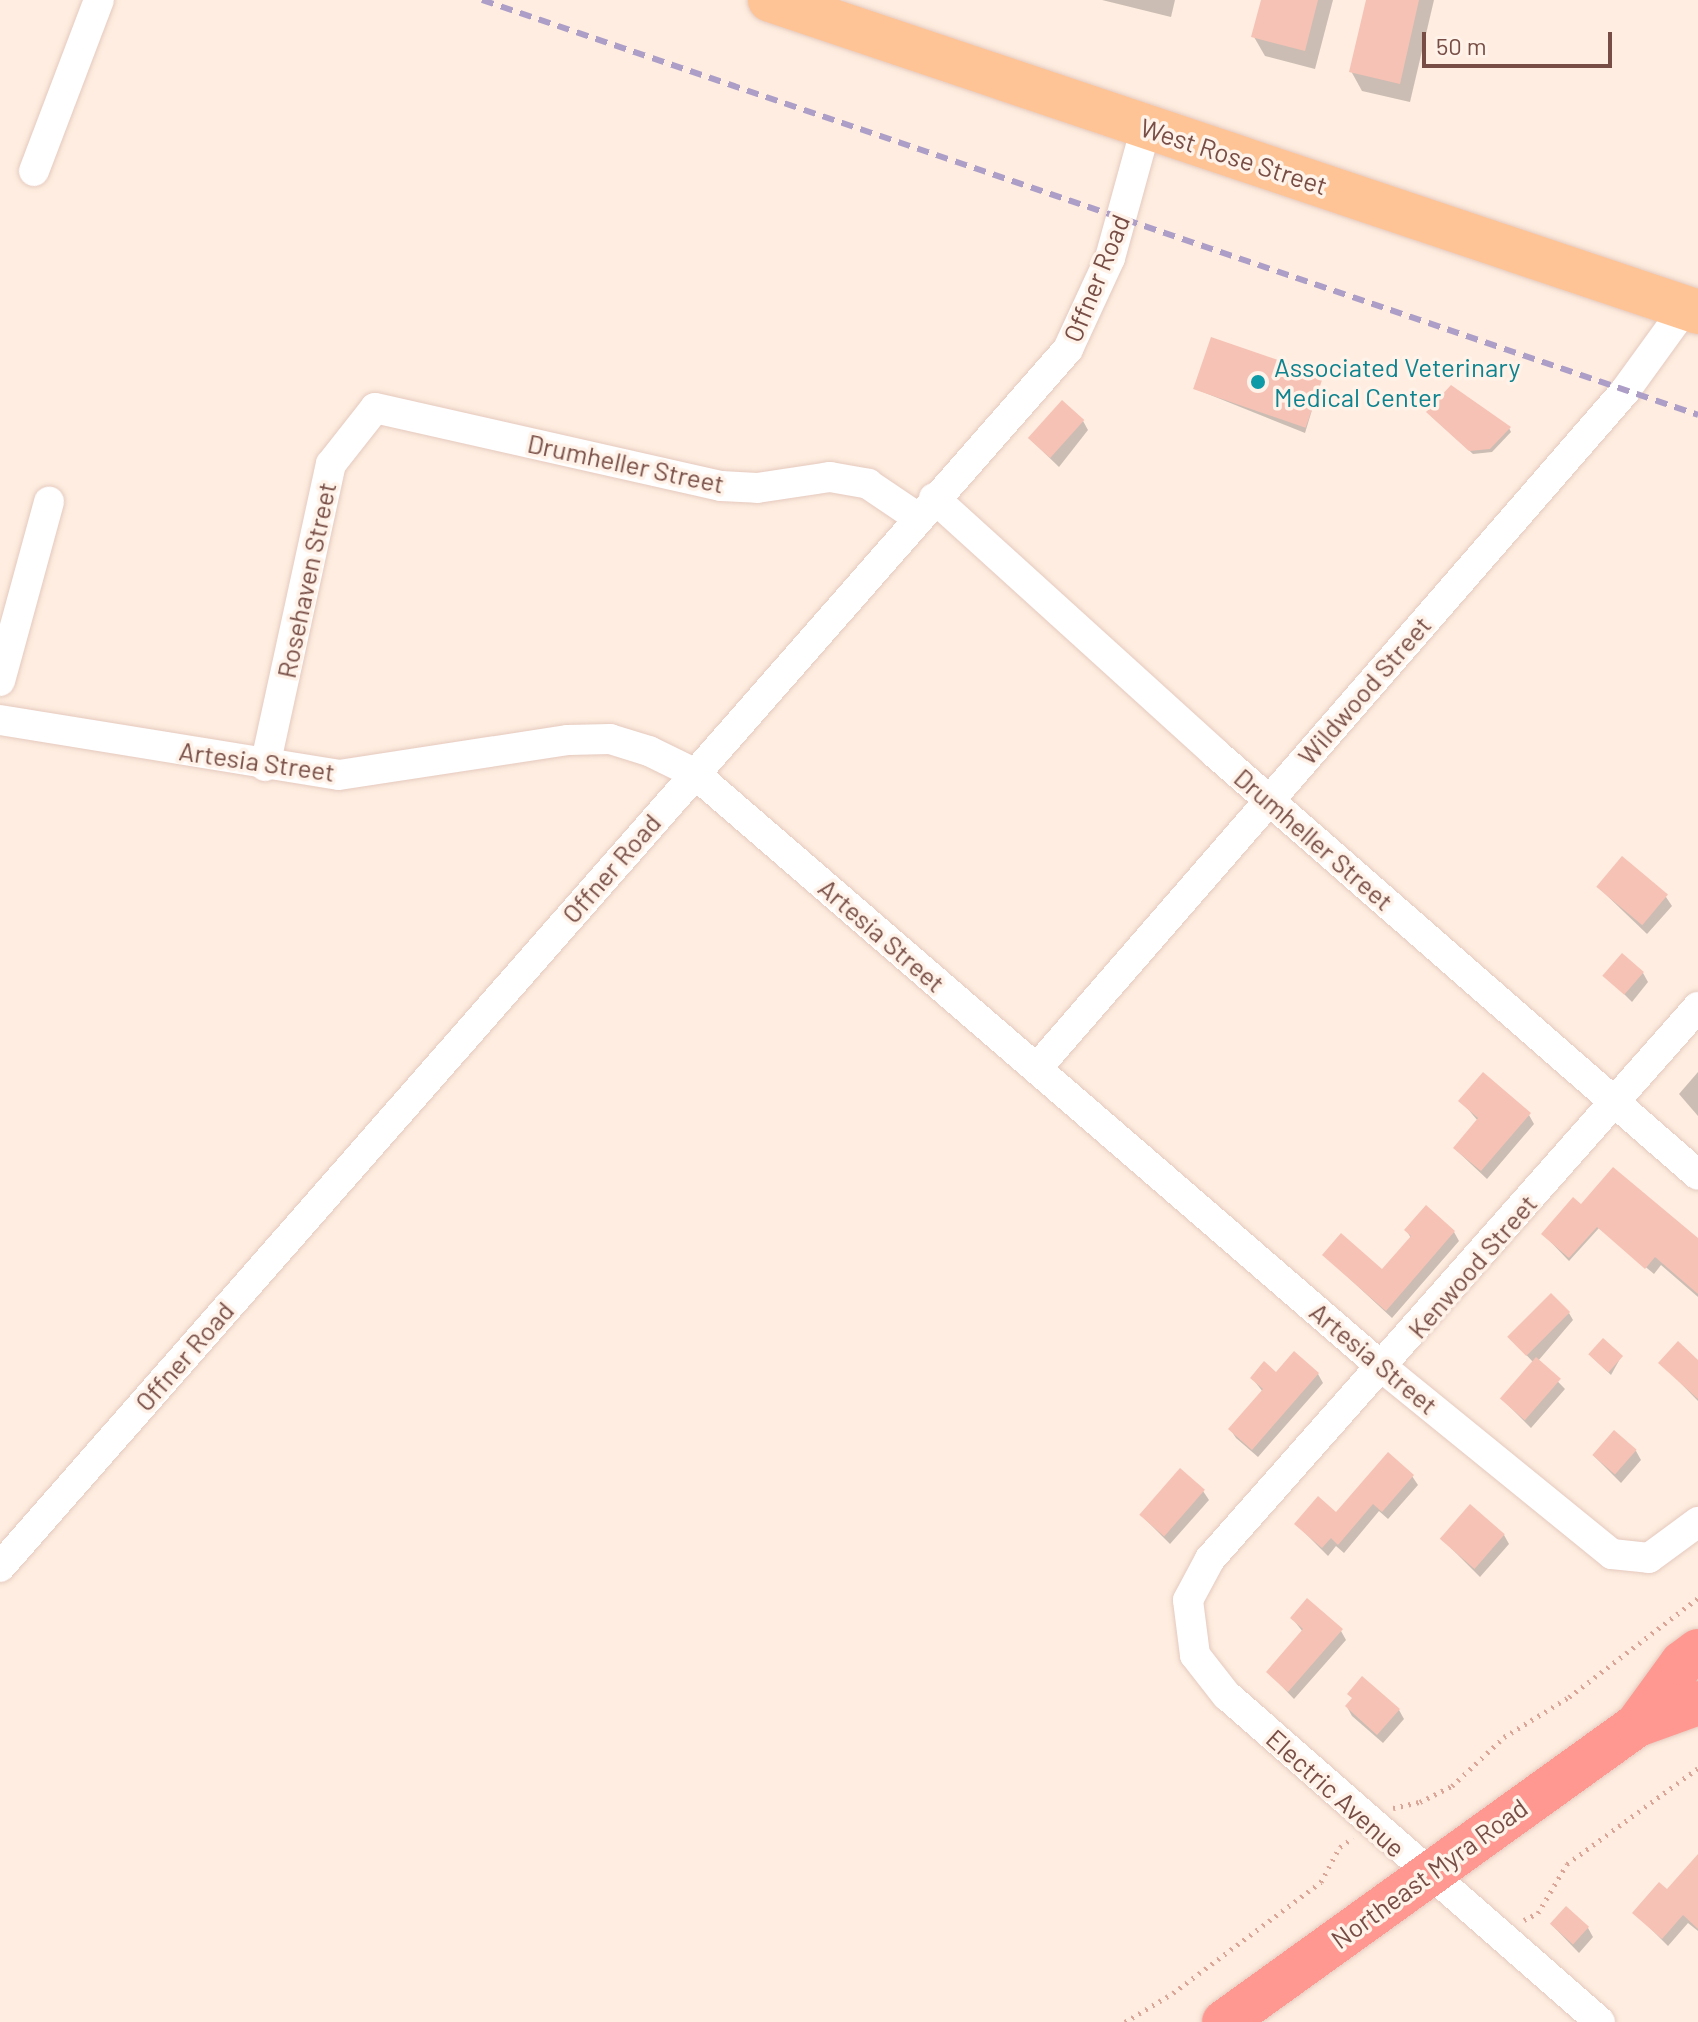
<!DOCTYPE html>
<html>
<head>
<meta charset="utf-8">
<style>
	body { margin:0 }
	#map { position:relative; width:1698px; height:2022px; overflow:hidden; background:#feede0; font-family:Barlow,sans-serif }
	div>[style] { position:absolute }
	[style*='--x'] { left:calc(var(--x)*1px); top:calc(var(--y)*1px); width:calc(var(--w)*1px); rotate:calc(var(--a)*1deg) }
	.shadow>* { inset:0; background:#0003 }
	.building>* { inset:0; background:#f6c2b5; transform-origin:0 0 }
	.path>* { height:5px; margin-top:-2.5px; transform-origin:0; background:repeating-linear-gradient(90deg,#dba598 0 2px,transparent 0 8px) }
	.roads { filter:drop-shadow(0 0 2px #e5c9be) drop-shadow(0 0 2px #e5c9be) }
	.street>* { height:30px; margin:-15px; padding:0 15px; transform-origin:15px; border-radius:15px; background:#fff }
	.primary>* { height:44px; margin:-22px; padding:0 22px; transform-origin:22px; border-radius:22px; background:#ffc496 }
	.highway>* { height:44px; margin:-22px; padding:0 22px; transform-origin:22px; border-radius:22px; background:#ff9890 }
	.rail>* { height:6px; margin-top:-3px; transform-origin:0; background:repeating-linear-gradient(90deg,#ad9ec8 0 12px,transparent 0 20px) }
	.dots>* { width:22px; height:22px; translate:-50% -50%; box-sizing:border-box; border:4px solid #fff2e8; border-radius:50% }
	span { translate:-50% -50%; white-space:nowrap; text-align:center; line-height:1.15; -webkit-text-stroke:7px #fff2e8; paint-order:stroke }
	.street-label { font-size:26px; color:#774d45 }
	.culture-label { font-size:26px; color:#0d838f }
	.left { translate:0 -50%; text-align:left }
	.scale { position:absolute; left:1422px; top:32px; width:190px; height:36px; box-sizing:border-box; border:4px solid #774d45; border-top:0; padding-left:10px; font-size:24px; line-height:28px; white-space:nowrap; color:#774d45; -webkit-text-stroke:6px #fff2e8; paint-order:stroke }
</style>
</head>
<body>
<div id="map">
	<div class="shadow">
		<div style="clip-path:polygon(1102px 0,1175px 0,1171px 17px)"></div>
		<div style="clip-path:polygon(1263px 0,1333px 0,1315px 69px,1265px 56px,1254px 37px)"></div>
		<div style="clip-path:polygon(1368px 0,1434px 0,1410px 102px,1362px 91px,1351px 71px)"></div>
		<div style="clip-path:polygon(1322px 377px,1305px 433px,1193px 388px)"></div>
		<div style="clip-path:polygon(1431px 416px,1509px 428px,1511px 432px,1492px 452px,1473px 454px)"></div>
		<div style="clip-path:polygon(1083px 421px,1088px 430px,1059px 467px,1031px 440px)"></div>
		<div style="clip-path:polygon(1598px 887px,1666px 897px,1672px 906px,1647px 934px)"></div>
		<div style="clip-path:polygon(1643px 973px,1648px 982px,1632px 1002px,1606px 976px)"></div>
		<div style="clip-path:polygon(1698px 1072px,1698px 1116px,1679px 1094px)"></div>
		<div style="clip-path:polygon(1461px 1101px,1529px 1115px,1534px 1124px,1487px 1179px,1455px 1149px,1478px 1121px)"></div>
		<div style="clip-path:polygon(1581px 1207px,1698px 1240px,1698px 1297px,1661px 1265px,1654px 1274px,1599px 1228px,1569px 1261px,1543px 1234px)"></div>
		<div style="clip-path:polygon(1406px 1230px,1454px 1232px,1459px 1241px,1392px 1318px,1324px 1255px,1382px 1272px,1411px 1238px)"></div>
		<div style="clip-path:polygon(1569px 1313px,1573px 1320px,1538px 1361px,1565px 1389px,1531px 1428px,1502px 1399px,1534px 1363px,1512px 1340px)"></div>
		<div style="clip-path:polygon(1621px 1357px,1611px 1375px,1593px 1358px)"></div>
		<div style="clip-path:polygon(1698px 1362px,1698px 1401px,1661px 1363px)"></div>
		<div style="clip-path:polygon(1318px 1374px,1323px 1383px,1258px 1457px,1236px 1438px,1230px 1429px,1263px 1392px,1252px 1378px)"></div>
		<div style="clip-path:polygon(1636px 1451px,1641px 1460px,1621px 1483px,1594px 1456px)"></div>
		<div style="clip-path:polygon(1412px 1476px,1418px 1485px,1388px 1519px,1379px 1511px,1344px 1553px,1336px 1546px,1328px 1556px,1296px 1524px,1337px 1514px)"></div>
		<div style="clip-path:polygon(1203px 1491px,1209px 1500px,1170px 1544px,1141px 1515px)"></div>
		<div style="clip-path:polygon(1504px 1535px,1509px 1544px,1480px 1577px,1442px 1539px)"></div>
		<div style="clip-path:polygon(1292px 1618px,1341px 1631px,1346px 1640px,1294px 1699px,1268px 1672px,1303px 1632px)"></div>
		<div style="clip-path:polygon(1353px 1700px,1399px 1710px,1404px 1719px,1383px 1743px,1352px 1716px,1347px 1707px)"></div>
		<div style="clip-path:polygon(1698px 1858px,1698px 1931px,1688px 1923px,1668px 1946px,1635px 1913px,1667px 1891px)"></div>
		<div style="clip-path:polygon(1552px 1925px,1588px 1928px,1593px 1937px,1579px 1953px)"></div>
	</div>
	<div class="building">
		<div style="clip-path:polygon(1261px 0,1318px 0,1305px 51px,1251px 37px)"></div>
		<div style="clip-path:polygon(1366px 0,1419px 0,1400px 84px,1349px 72px)"></div>
		<div style="left:1211px;top:337px;width:119px;height:55px;rotate:19deg"></div>
		<div style="clip-path:polygon(1451px 385px,1511px 427px,1490px 449px,1469px 451px,1426px 412px)"></div>
		<div style="left:1062px;top:400px;width:30px;height:51px;rotate:42deg"></div>
		<div style="left:1622px;top:856px;width:60px;height:40px;rotate:40deg"></div>
		<div style="left:1622px;top:953px;width:29px;height:30px;rotate:41deg"></div>
		<div style="clip-path:polygon(1483px 1072px,1531px 1113px,1481px 1171px,1453px 1148px,1478px 1118px,1458px 1101px)"></div>
		<div style="clip-path:polygon(1613px 1167px,1698px 1238px,1698px 1294px,1655px 1257px,1645px 1269px,1597px 1227px,1569px 1258px,1541px 1234px,1573px 1197px,1581px 1204px)"></div>
		<div style="clip-path:polygon(1426px 1205px,1455px 1231px,1386px 1311px,1322px 1255px,1341px 1233px,1382px 1269px,1411px 1236px,1404px 1230px)"></div>
		<div style="left:1551px;top:1293px;width:27px;height:62px;rotate:45deg"></div>
		<div style="left:1603px;top:1338px;width:27px;height:22px;rotate:42deg"></div>
		<div style="clip-path:polygon(1678px 1341px,1698px 1360px,1698px 1399px,1658px 1363px)"></div>
		<div style="clip-path:polygon(1294px 1351px,1319px 1373px,1252px 1450px,1228px 1429px,1263px 1389px,1250px 1378px,1264px 1361px,1276px 1372px)"></div>
		<div style="left:1536px;top:1357px;width:33px;height:55px;rotate:41deg"></div>
		<div style="left:1614px;top:1430px;width:30px;height:33px;rotate:41deg"></div>
		<div style="clip-path:polygon(1388px 1452px,1414px 1475px,1382px 1512px,1373px 1504px,1338px 1545px,1331px 1538px,1322px 1548px,1294px 1524px,1318px 1496px,1336px 1512px)"></div>
		<div style="left:1180px;top:1468px;width:33px;height:62px;rotate:41deg"></div>
		<div style="left:1470px;top:1504px;width:46px;height:46px;rotate:41deg"></div>
		<div style="clip-path:polygon(1307px 1598px,1343px 1629px,1288px 1692px,1266px 1672px,1303px 1629px,1290px 1618px)"></div>
		<div style="clip-path:polygon(1362px 1676px,1400px 1709px,1377px 1735px,1345px 1706px,1352px 1698px,1347px 1694px)"></div>
		<div style="clip-path:polygon(1698px 1854px,1698px 1929px,1683px 1915px,1662px 1939px,1632px 1913px,1659px 1882px,1667px 1889px)"></div>
		<div style="left:1566px;top:1906px;width:31px;height:24px;rotate:42deg"></div>
	</div>
	<div class="path">
		<div style="--x:1393;--y:1808;--w:28;--a:-13"></div>
		<div style="--x:1420;--y:1802;--w:36;--a:-27"></div>
		<div style="--x:1452;--y:1786;--w:71;--a:-43.3"></div>
		<div style="--x:1504;--y:1737;--w:76;--a:-31.6"></div>
		<div style="--x:1569;--y:1697;--w:163;--a:-37.5"></div>
		<div style="--x:1524;--y:1920;--w:16;--a:-27"></div>
		<div style="--x:1538;--y:1913;--w:57;--a:-59.4"></div>
		<div style="--x:1567;--y:1864;--w:162;--a:-36.2"></div>
		<div style="--x:1125;--y:2022;--w:56;--a:-31.1"></div>
		<div style="--x:1173;--y:1993;--w:185;--a:-36.9"></div>
		<div style="--x:1321;--y:1882;--w:40;--a:-62"></div>
		<div style="--x:1340;--y:1847;--w:16;--a:-35"></div>
	</div>
	<div class="roads">
		<div class="street">
			<div style="--x:34;--y:171;--w:183;--a:-69.2"></div>
			<div style="--x:934;--y:498;--w:379;--a:42.2"></div>
			<div style="--x:1215;--y:753;--w:641;--a:41.14"></div>
			<div style="--x:0;--y:681;--w:186;--a:-74.7"></div>
			<div style="--x:0;--y:720;--w:343;--a:9.2"></div>
			<div style="--x:339;--y:775;--w:232;--a:-8.7"></div>
			<div style="--x:568;--y:740;--w:42;--a:-1.4"></div>
			<div style="--x:610;--y:739;--w:41;--a:17.1"></div>
			<div style="--x:649;--y:751;--w:50;--a:26.1"></div>
			<div style="--x:694;--y:773;--w:910;--a:40.81"></div>
			<div style="--x:1383;--y:1368;--w:295;--a:39.1"></div>
			<div style="--x:1612;--y:1554;--w:37;--a:6"></div>
			<div style="--x:1649;--y:1558;--w:61;--a:-36.3"></div>
			<div style="--x:265;--y:766;--w:309;--a:-77.7"></div>
			<div style="--x:331;--y:464;--w:71;--a:-51.8"></div>
			<div style="--x:375;--y:408;--w:355;--a:12.7"></div>
			<div style="--x:721;--y:486;--w:36;--a:3"></div>
			<div style="--x:757;--y:488;--w:74;--a:-8.6"></div>
			<div style="--x:830;--y:477;--w:39;--a:10"></div>
			<div style="--x:868;--y:484;--w:59;--a:34"></div>
			<div style="--x:1037;--y:1068;--w:897;--a:-49.02"></div>
			<div style="--x:1625;--y:391;--w:102;--a:-54.1"></div>
			<div style="--x:0;--y:1567;--w:1620;--a:-48.75"></div>
			<div style="--x:1068;--y:349;--w:100;--a:-65.2"></div>
			<div style="--x:1110;--y:258;--w:136;--a:-74.6"></div>
			<div style="--x:1600;--y:2022;--w:495;--a:-138.8"></div>
			<div style="--x:1227;--y:1696;--w:52;--a:-128"></div>
			<div style="--x:1195;--y:1655;--w:55;--a:-97.3"></div>
			<div style="--x:1188;--y:1600;--w:47;--a:-61.8"></div>
			<div style="--x:1210;--y:1559;--w:737;--a:-48.52"></div>
		</div>
		<div class="primary">
			<div style="--x:770;--y:0;--w:979;--a:18.58"></div>
		</div>
		<div class="highway">
			<div style="--x:1637;--y:1725;--w:77;--a:-54"></div>
			<div style="--x:1682;--y:1663;--w:20;--a:-37"></div>
			<div style="--x:1224;--y:2022;--w:509;--a:-35.72"></div>
			<div style="--x:1637;--y:1725;--w:65;--a:-19.8"></div>
		</div>
	</div>
	<div class="rail">
		<div style="--x:482;--y:0;--w:1285;--a:18.84"></div>
	</div>
	<div class="dots">
		<div style="left:1258px;top:382px;background:#0f9aa8"></div>
	</div>
	<div class="street-label">
		<span style="left:1234px;top:156px;rotate:18deg">West Rose Street</span>
		<span style="left:1096px;top:278px;rotate:-68deg">Offner Road</span>
		<span style="left:626px;top:463px;rotate:12deg">Drumheller Street</span>
		<span style="left:306px;top:580px;rotate:-78deg">Rosehaven Street</span>
		<span style="left:1364px;top:690px;rotate:-49deg">Wildwood Street</span>
		<span style="left:257px;top:761px;rotate:8deg">Artesia Street</span>
		<span style="left:1314px;top:839px;rotate:41deg">Drumheller Street</span>
		<span style="left:611px;top:868px;rotate:-49deg">Offner Road</span>
		<span style="left:882px;top:935px;rotate:41deg">Artesia Street</span>
		<span style="left:1472px;top:1266px;rotate:-49deg">Kenwood Street</span>
		<span style="left:184px;top:1356px;rotate:-49deg">Offner Road</span>
		<span style="left:1374px;top:1358px;rotate:40deg">Artesia Street</span>
		<span style="left:1336px;top:1793px;rotate:42deg">Electric Avenue</span>
		<span style="left:1429px;top:1873px;rotate:-36deg">Northeast Myra Road</span>
	</div>
	<div class="culture-label">
		<span class="left" style="left:1274px;top:382px">Associated Veterinary<br>Medical Center</span>
	</div>
	<div class="scale">50 m</div>
</div>
</body>
</html>
